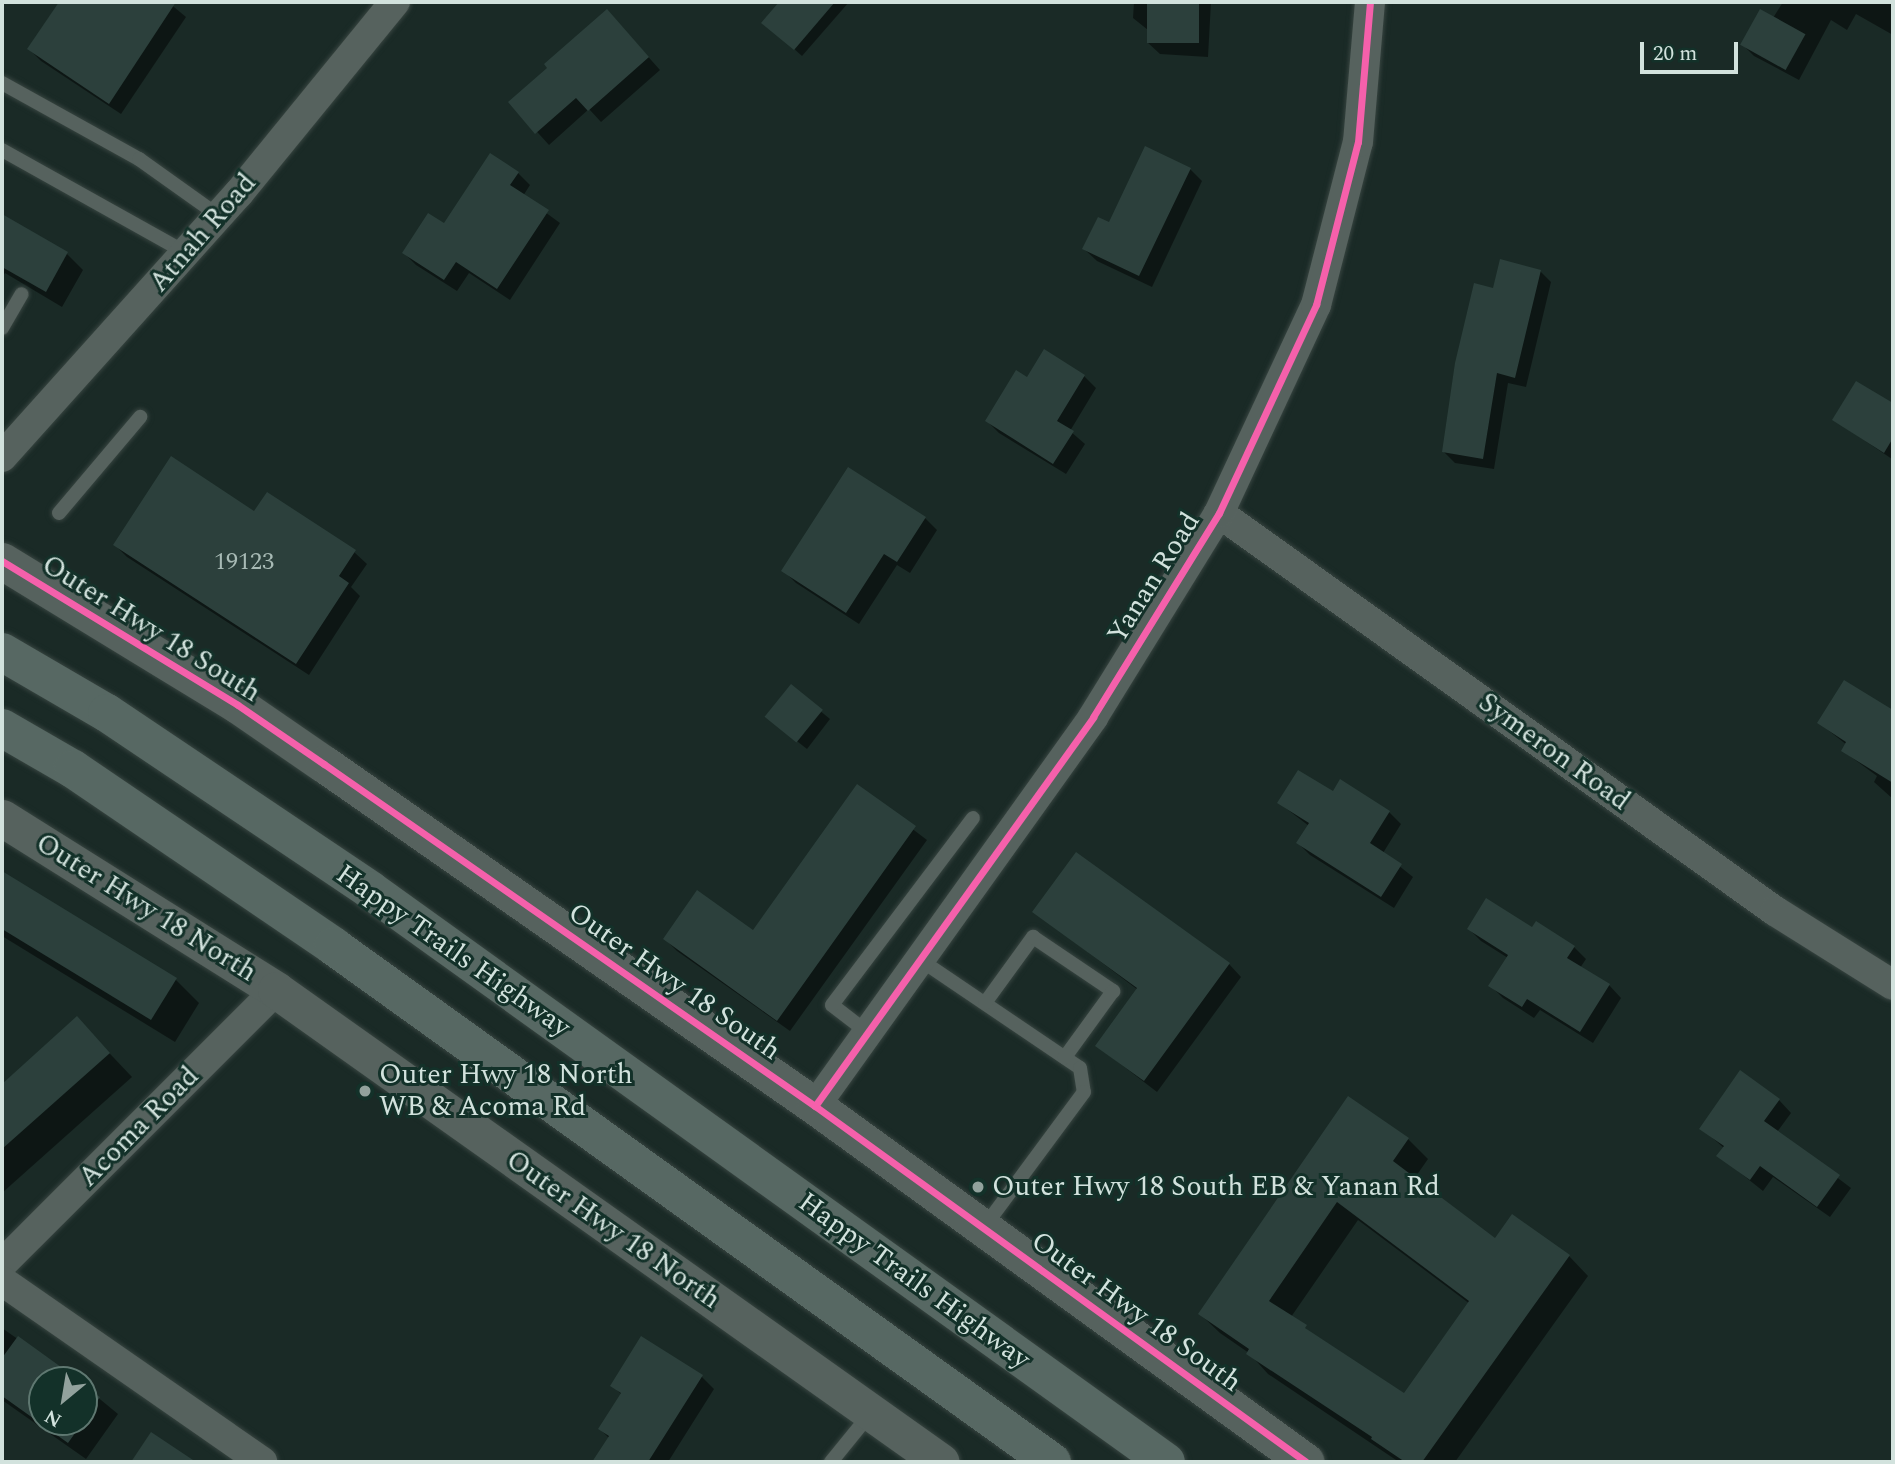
<!DOCTYPE html>
<html>
<head>
<meta charset="utf-8">
<style>
	body { margin:0 }
	#map { position:relative; width:1895px; height:1464px; overflow:hidden; background:#1a2a26; font-family:Spectral,serif }
	div>[style] { position:absolute }
	[style*='--x'] { left:calc(var(--x)*1px); top:calc(var(--y)*1px); width:calc(var(--w)*1px); rotate:calc(var(--a)*1deg) }
	.shadow>* { inset:0; background:#0007 }
	.building>* { inset:0; background:#2c403c; transform-origin:0 0 }
	.roads { filter:drop-shadow(0 0 2px #374440) drop-shadow(0 0 2px #374440) }
	.service>* { height:14px; margin:-7px; padding:0 7px; transform-origin:7px; border-radius:7px; background:#56625e }
	.minor>* { height:30px; margin:-15px; padding:0 15px; transform-origin:15px; border-radius:15px; background:#56625e }
	.tertiary>* { height:37px; margin:-18.5px; padding:0 18.5px; transform-origin:18.5px; border-radius:18.5px; background:#56625e }
	.primary>* { height:38px; margin:-19px; padding:0 19px; transform-origin:19px; border-radius:19px; background:#576863 }
	.cycleway>* { height:7px; margin:-3.5px; padding:0 3.5px; transform-origin:3.5px; border-radius:3.5px; background:#f560ab }
	.dots>* { width:19px; height:19px; translate:-50% -50%; box-sizing:border-box; border:4px solid #133129; border-radius:50% }
	span { translate:-50% -50%; white-space:nowrap; text-align:center; line-height:1.15; -webkit-text-stroke:6px #133129; paint-order:stroke }
	.number-label { font-size:24px; color:#a8bab5 }
	.number-label span { -webkit-text-stroke-width:0 }
	.street-label { font-size:28px; color:#d2e2dd }
	.poi-label { font-size:28px; color:#d2e2dd }
	.left { translate:0 -50%; text-align:left }
	.frame { position:absolute; inset:0; border:4px solid #d2e2dd; pointer-events:none }
	.north { position:absolute; left:28px; top:1366px; width:70px; height:70px; box-sizing:border-box; background:#133129; border:2px solid #5f7871; border-radius:50%; rotate:210deg; font-size:19px; font-weight:700; line-height:28px; text-align:center; color:#d2e2dd }
	.north::after { content:''; display:block; margin:auto; width:24px; height:32px; background:#92a29d; clip-path:polygon(50% 0,100% 100%,50% 72%,0 100%) }
	.scale { position:absolute; left:1640px; top:42px; width:98px; height:32px; box-sizing:border-box; border:4px solid #d2e2dd; border-top:0; padding-left:9px; font-size:21px; line-height:24px; white-space:nowrap; color:#d2e2dd; -webkit-text-stroke:5px #133129; paint-order:stroke }
</style>
</head>
<body>
<div id="map">
	<div class="shadow">
		<div style="clip-path:polygon(61px 2px,168px 2px,186px 17px,121px 114px,41px 61px,29px 49px)"></div>
		<div style="clip-path:polygon(781px 2px,849px 2px,802px 56px,764px 22px)"></div>
		<div style="clip-path:polygon(1134px 2px,1211px 2px,1208px 57px,1160px 54px,1147px 42px,1148px 30px,1133px 18px)"></div>
		<div style="clip-path:polygon(1783px 2px,1893px 2px,1893px 35px,1856px 14px,1847px 30px,1831px 20px,1799px 80px,1754px 56px,1743px 45px,1773px 18px)"></div>
		<div style="clip-path:polygon(619px 24px,660px 70px,601px 122px,589px 109px,549px 145px,510px 102px)"></div>
		<div style="clip-path:polygon(1190px 169px,1202px 181px,1152px 287px,1097px 261px,1084px 249px,1110px 225px)"></div>
		<div style="clip-path:polygon(518px 173px,530px 185px,523px 196px,560px 223px,510px 300px,469px 273px,457px 291px,416px 265px,404px 253px)"></div>
		<div style="clip-path:polygon(2px 216px,67px 254px,83px 270px,62px 307px,5px 273px,2px 278px)"></div>
		<div style="clip-path:polygon(1540px 271px,1551px 282px,1526px 387px,1508px 383px,1494px 469px,1455px 463px,1444px 452px,1494px 290px)"></div>
		<div style="clip-path:polygon(1045px 352px,1084px 376px,1096px 388px,1070px 431px,1085px 444px,1066px 474px,999px 433px,987px 421px,1028px 379px)"></div>
		<div style="clip-path:polygon(1857px 383px,1893px 406px,1892px 459px,1834px 420px)"></div>
		<div style="clip-path:polygon(255px 513px,354px 552px,367px 564px,351px 587px,360px 596px,309px 675px,127px 557px,115px 545px)"></div>
		<div style="clip-path:polygon(925px 518px,937px 530px,910px 573px,897px 565px,859px 624px,796px 583px,784px 571px)"></div>
		<div style="clip-path:polygon(1845px 682px,1893px 712px,1893px 799px,1874px 782px,1877px 776px,1843px 751px,1847px 745px,1819px 723px)"></div>
		<div style="clip-path:polygon(791px 687px,830px 719px,807px 749px,775px 724px)"></div>
		<div style="clip-path:polygon(1341px 782px,1389px 812px,1401px 824px,1383px 853px,1413px 877px,1394px 908px,1310px 855px,1298px 843px,1309px 826px,1279px 803px,1333px 794px)"></div>
		<div style="clip-path:polygon(857px 787px,927px 840px,790px 1031px,677px 951px,665px 939px,753px 933px)"></div>
		<div style="clip-path:polygon(2px 873px,176px 980px,199px 1003px,175px 1042px,2px 936px)"></div>
		<div style="clip-path:polygon(1035px 912px,1229px 964px,1241px 977px,1157px 1092px,1097px 1046px,1138px 990px)"></div>
		<div style="clip-path:polygon(1469px 929px,1533px 929px,1574px 947px,1586px 959px,1580px 968px,1609px 985px,1621px 998px,1593px 1043px,1540px 1010px,1534px 1018px,1503px 998px,1491px 986px,1508px 958px,1481px 941px)"></div>
		<div style="clip-path:polygon(77px 1019px,132px 1077px,2px 1193px,2px 1086px)"></div>
		<div style="clip-path:polygon(evenodd,1349px 1099px,1408px 1139px,1428px 1159px,1414px 1179px,1496px 1241px,1569px 1256px,1588px 1276px,1455px 1462px,1399px 1462px,1268px 1374px,1249px 1353px,1220px 1333px,1200px 1314px,1349px 1099px,1358px 1220px,1470px 1304px,1404px 1395px,1318px 1339px,1291px 1317px,1358px 1220px)"></div>
		<div style="clip-path:polygon(1779px 1100px,1791px 1113px,1777px 1132px,1851px 1188px,1830px 1217px,1773px 1177px,1763px 1191px,1719px 1156px,1724px 1148px,1701px 1128px)"></div>
		<div style="clip-path:polygon(2px 1328px,76px 1380px,42px 1380px,42px 1422px,84px 1422px,84px 1386px,118px 1414px,86px 1459px,2px 1400px)"></div>
		<div style="clip-path:polygon(642px 1338px,702px 1377px,714px 1389px,668px 1462px,594px 1462px,609px 1438px,600px 1429px,622px 1395px,612px 1385px)"></div>
	</div>
	<div class="building">
		<div style="clip-path:polygon(59px 2px,176px 2px,109px 104px,27px 49px)"></div>
		<div style="clip-path:polygon(779px 2px,835px 2px,794px 50px,761px 23px)"></div>
		<div style="left:1147px;top:2px;width:52px;height:41px"></div>
		<div style="clip-path:polygon(607px 9px,649px 57px,588px 111px,576px 98px,535px 134px,508px 102px,547px 68px,544px 64px)"></div>
		<div style="left:1760px;top:9px;width:52px;height:41px;rotate:29deg"></div>
		<div style="clip-path:polygon(1145px 146px,1191px 168px,1139px 276px,1082px 249px,1098px 217px,1109px 222px)"></div>
		<div style="clip-path:polygon(490px 153px,519px 172px,510px 185px,549px 210px,497px 289px,456px 262px,444px 280px,402px 253px,428px 213px,444px 223px)"></div>
		<div style="clip-path:polygon(2px 214px,68px 252px,46px 292px,2px 267px)"></div>
		<div style="clip-path:polygon(1500px 259px,1541px 270px,1515px 378px,1497px 373px,1483px 459px,1442px 452px,1455px 363px,1474px 283px,1493px 288px)"></div>
		<div style="clip-path:polygon(1044px 349px,1085px 375px,1057px 421px,1074px 431px,1053px 464px,985px 421px,1016px 370px,1027px 377px)"></div>
		<div style="clip-path:polygon(1856px 381px,1893px 403px,1893px 438px,1884px 453px,1832px 420px)"></div>
		<div style="clip-path:polygon(171px 456px,254px 511px,267px 492px,356px 550px,339px 576px,349px 583px,296px 664px,113px 545px)"></div>
		<div style="clip-path:polygon(848px 467px,926px 517px,897px 562px,884px 554px,846px 613px,781px 571px)"></div>
		<div style="clip-path:polygon(1844px 680px,1893px 710px,1893px 783px,1841px 751px,1846px 742px,1817px 723px)"></div>
		<div style="left:791px;top:684px;width:41px;height:42px;rotate:39deg"></div>
		<div style="clip-path:polygon(1298px 770px,1333px 791px,1340px 779px,1390px 811px,1370px 843px,1402px 864px,1381px 897px,1296px 843px,1309px 823px,1277px 803px)"></div>
		<div style="clip-path:polygon(857px 784px,916px 826px,777px 1021px,663px 939px,697px 890px,753px 930px)"></div>
		<div style="clip-path:polygon(1076px 852px,1230px 963px,1144px 1081px,1095px 1046px,1137px 988px,1032px 912px)"></div>
		<div style="clip-path:polygon(2px 871px,177px 978px,151px 1020px,2px 929px)"></div>
		<div style="clip-path:polygon(1486px 898px,1532px 927px,1536px 921px,1575px 946px,1567px 958px,1610px 984px,1580px 1032px,1527px 999px,1522px 1007px,1488px 986px,1508px 955px,1467px 929px)"></div>
		<div style="clip-path:polygon(77px 1016px,110px 1053px,2px 1149px,2px 1084px)"></div>
		<div style="clip-path:polygon(1740px 1070px,1780px 1099px,1764px 1121px,1840px 1175px,1817px 1207px,1760px 1166px,1750px 1180px,1716px 1156px,1724px 1146px,1699px 1129px)"></div>
		<div style="clip-path:polygon(evenodd,1348px 1096px,1409px 1138px,1393px 1161px,1495px 1238px,1512px 1214px,1570px 1255px,1422px 1462px,1405px 1462px,1371px 1439px,1372px 1437px,1246px 1354px,1249px 1349px,1198px 1314px,1348px 1096px,1337px 1202px,1469px 1301px,1404px 1393px,1305px 1328px,1307px 1325px,1269px 1301px,1337px 1202px)"></div>
		<div style="clip-path:polygon(18px 1336px,79px 1380px,42px 1380px,42px 1422px,83px 1422px,68px 1443px,2px 1396px,2px 1358px)"></div>
		<div style="clip-path:polygon(641px 1336px,703px 1375px,648px 1462px,592px 1462px,609px 1436px,598px 1429px,621px 1393px,610px 1386px)"></div>
		<div style="clip-path:polygon(84px 1387px,100px 1397px,84px 1420px)"></div>
		<div style="clip-path:polygon(151px 1432px,196px 1462px,131px 1462px)"></div>
	</div>
	<div class="roads">
		<div class="service">
			<div style="--x:2;--y:83;--w:157;--a:29"></div>
			<div style="--x:139;--y:159;--w:98;--a:35.5"></div>
			<div style="--x:2;--y:150;--w:211;--a:29.2"></div>
			<div style="--x:2;--y:328;--w:39;--a:-60"></div>
			<div style="--x:59;--y:513;--w:126;--a:-49.8"></div>
			<div style="--x:919;--y:959;--w:194;--a:34.1"></div>
			<div style="--x:1080;--y:1068;--w:24;--a:81"></div>
			<div style="--x:1084;--y:1092;--w:168;--a:126.5"></div>
			<div style="--x:985;--y:1003;--w:82;--a:-54"></div>
			<div style="--x:1033;--y:937;--w:97;--a:34"></div>
			<div style="--x:1113;--y:991;--w:82;--a:126"></div>
			<div style="--x:867;--y:1032;--w:44;--a:-142.4"></div>
			<div style="--x:832;--y:1005;--w:234;--a:-53"></div>
			<div style="--x:831;--y:1462;--w:62;--a:-50.9"></div>
		</div>
		<div class="minor">
			<div style="--x:2;--y:457;--w:355;--a:-48.1"></div>
			<div style="--x:239;--y:193;--w:247;--a:-50.8"></div>
			<div style="--x:1219;--y:513;--w:684;--a:35.6"></div>
			<div style="--x:1775;--y:911;--w:139;--a:32.1"></div>
			<div style="--x:815;--y:1106;--w:478;--a:-54.4"></div>
			<div style="--x:1093;--y:717;--w:240;--a:-58.3"></div>
			<div style="--x:1219;--y:513;--w:230;--a:-65"></div>
			<div style="--x:1316;--y:305;--w:168;--a:-75.6"></div>
			<div style="--x:1358;--y:142;--w:141;--a:-85.1"></div>
			<div style="--x:2;--y:1264;--w:387;--a:-45"></div>
			<div style="--x:2;--y:1281;--w:317;--a:34.8"></div>
		</div>
		<div class="tertiary">
			<div style="--x:2;--y:561;--w:276;--a:31.4"></div>
			<div style="--x:238;--y:705;--w:104;--a:34.5"></div>
			<div style="--x:324;--y:764;--w:598;--a:34.86"></div>
			<div style="--x:815;--y:1106;--w:606;--a:35.94"></div>
			<div style="--x:2;--y:818;--w:324;--a:32.1"></div>
			<div style="--x:276;--y:990;--w:815;--a:35.37"></div>
		</div>
		<div class="primary">
			<div style="--x:2;--y:652;--w:121;--a:30.2"></div>
			<div style="--x:107;--y:713;--w:317;--a:33.9"></div>
			<div style="--x:370;--y:890;--w:980;--a:35.7"></div>
			<div style="--x:2;--y:728;--w:82;--a:30"></div>
			<div style="--x:73;--y:769;--w:315;--a:34.2"></div>
			<div style="--x:333;--y:946;--w:885;--a:35.67"></div>
		</div>
	</div>
	<div class="cycleway">
		<div style="--x:2;--y:561;--w:276;--a:31.4"></div>
		<div style="--x:238;--y:705;--w:104;--a:34.5"></div>
		<div style="--x:324;--y:764;--w:598;--a:34.86"></div>
		<div style="--x:815;--y:1106;--w:606;--a:35.94"></div>
		<div style="--x:815;--y:1106;--w:478;--a:-54.4"></div>
		<div style="--x:1093;--y:717;--w:240;--a:-58.3"></div>
		<div style="--x:1219;--y:513;--w:230;--a:-65"></div>
		<div style="--x:1316;--y:305;--w:168;--a:-75.6"></div>
		<div style="--x:1358;--y:142;--w:141;--a:-85.1"></div>
	</div>
	<div class="dots">
		<div style="left:365px;top:1091px;background:#92a29d"></div>
		<div style="left:978px;top:1187px;background:#92a29d"></div>
	</div>
	<div class="number-label">
		<span style="left:244px;top:563px">19123</span>
	</div>
	<div class="street-label">
		<span style="left:203px;top:233px;rotate:-49deg">Atnah Road</span>
		<span style="left:1154px;top:578px;rotate:-58deg">Yanan Road</span>
		<span style="left:151px;top:629px;rotate:32deg">Outer Hwy 18 South</span>
		<span style="left:1554px;top:752px;rotate:36deg">Symeron Road</span>
		<span style="left:146px;top:908px;rotate:32deg">Outer Hwy 18 North</span>
		<span style="left:453px;top:951px;rotate:35deg">Happy Trails Highway</span>
		<span style="left:674px;top:982px;rotate:35deg">Outer Hwy 18 South</span>
		<span style="left:139px;top:1127px;rotate:-45deg">Acoma Road</span>
		<span style="left:613px;top:1230px;rotate:35deg">Outer Hwy 18 North</span>
		<span style="left:914px;top:1281px;rotate:36deg">Happy Trails Highway</span>
		<span style="left:1136px;top:1312px;rotate:36deg">Outer Hwy 18 South</span>
	</div>
	<div class="poi-label">
		<span class="left" style="left:379px;top:1091px">Outer Hwy 18 North<br>WB &amp; Acoma Rd</span>
		<span class="left" style="left:992px;top:1187px">Outer Hwy 18 South EB &amp; Yanan Rd</span>
	</div>
	<div class="frame"></div>
	<div class="north">N</div>
	<div class="scale">20 m</div>
</div>
</body>
</html>
